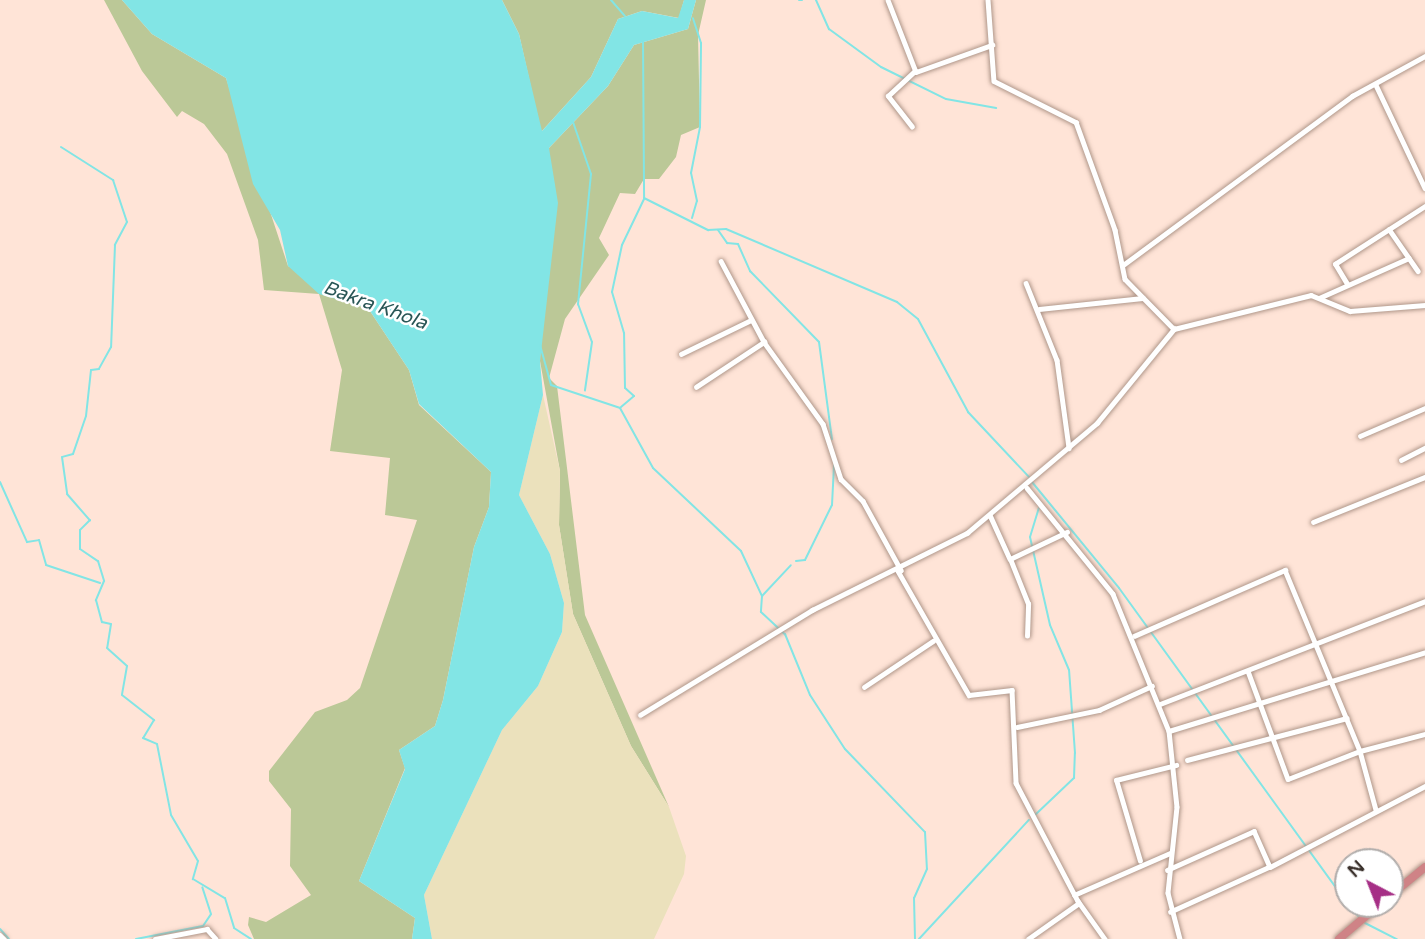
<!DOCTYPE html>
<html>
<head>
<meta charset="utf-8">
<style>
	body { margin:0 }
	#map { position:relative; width:1425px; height:939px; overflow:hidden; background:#ffe4d7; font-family:"Varela Round",sans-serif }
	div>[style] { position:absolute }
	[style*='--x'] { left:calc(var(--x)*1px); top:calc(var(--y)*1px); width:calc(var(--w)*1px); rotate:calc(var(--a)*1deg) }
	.green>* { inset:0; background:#bbc897 }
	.sand>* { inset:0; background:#ebe1bc }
	.water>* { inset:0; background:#82e5e5 }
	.stream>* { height:2px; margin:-1px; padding:0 1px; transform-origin:1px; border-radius:1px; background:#82e5e5 }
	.roads { filter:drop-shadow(0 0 2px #b0978a) drop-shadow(0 0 2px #b0978a) }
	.street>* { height:4.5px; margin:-2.25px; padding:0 2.25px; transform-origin:2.25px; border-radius:2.25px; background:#fff }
	.highway>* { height:8px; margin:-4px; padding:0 4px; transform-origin:4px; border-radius:4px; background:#cf8386 }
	span { translate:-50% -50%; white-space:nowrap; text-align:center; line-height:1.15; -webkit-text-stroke:5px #fff; paint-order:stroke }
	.water-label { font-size:19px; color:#295656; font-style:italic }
	.north { position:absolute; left:1334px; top:848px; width:70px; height:70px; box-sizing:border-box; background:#fff; border:2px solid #b1adab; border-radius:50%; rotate:318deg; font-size:19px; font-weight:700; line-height:28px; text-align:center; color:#3b312c }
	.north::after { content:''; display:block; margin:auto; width:24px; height:32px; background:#a62f86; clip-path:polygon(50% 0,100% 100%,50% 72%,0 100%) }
</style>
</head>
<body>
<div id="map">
	<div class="green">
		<div style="clip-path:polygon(104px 0,122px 0,152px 34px,226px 78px,288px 266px,368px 308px,409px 370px,419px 405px,491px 472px,489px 507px,474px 547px,443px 700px,435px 726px,399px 750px,405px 768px,359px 881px,415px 918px,412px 939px,254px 939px,248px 925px,249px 917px,266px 922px,311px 895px,290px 866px,291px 809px,269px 781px,269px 771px,315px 712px,347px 700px,360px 688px,417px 520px,385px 515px,390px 458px,330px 451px,342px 370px,319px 294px,264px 290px,258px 240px,227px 154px,204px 124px,182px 111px,177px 117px,142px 71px)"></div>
		<div style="clip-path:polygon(502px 0,684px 0,679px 18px,642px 11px,618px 19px,591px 77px,541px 132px,519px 34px)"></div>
		<div style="clip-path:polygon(696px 0,706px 0,698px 35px,700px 127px,681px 135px,676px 157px,659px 179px,644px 179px,635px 194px,620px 193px,599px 238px,609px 255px,565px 319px,549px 378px,557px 386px,585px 615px,669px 807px,631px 746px,573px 614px,559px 525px,560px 471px,540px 361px,549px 148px,608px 86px,634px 45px,688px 29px)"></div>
	</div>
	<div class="sand">
		<div style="clip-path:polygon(543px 395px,560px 471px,559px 525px,573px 614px,631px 746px,669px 807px,686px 856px,684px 874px,654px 939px,432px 939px,424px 895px,502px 730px,538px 686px,562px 632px,564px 603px,550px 554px,519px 495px)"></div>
	</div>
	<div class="water">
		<div style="clip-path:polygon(122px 0,502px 0,519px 34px,542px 131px,591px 77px,618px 19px,642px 11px,678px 18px,684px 0,696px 0,688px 29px,634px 45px,608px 86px,549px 148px,558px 203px,540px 361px,543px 395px,519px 495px,550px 554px,564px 603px,562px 632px,538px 686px,502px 730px,424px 895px,432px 939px,412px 939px,415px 918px,359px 881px,405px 769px,399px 750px,435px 726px,443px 700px,474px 547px,489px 507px,491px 472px,419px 404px,409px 370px,368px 308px,319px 294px,288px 266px,280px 230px,253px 184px,226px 78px,152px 34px)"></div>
	</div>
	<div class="stream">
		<div style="--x:611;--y:0;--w:21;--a:49"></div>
		<div style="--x:799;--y:0;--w:3;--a:0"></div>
		<div style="--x:816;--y:0;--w:32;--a:66"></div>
		<div style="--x:829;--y:29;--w:64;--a:36.2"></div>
		<div style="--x:881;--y:67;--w:72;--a:26.2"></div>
		<div style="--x:946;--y:99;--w:51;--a:10.2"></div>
		<div style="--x:643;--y:40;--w:158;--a:89.6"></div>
		<div style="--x:644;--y:198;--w:72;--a:26.6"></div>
		<div style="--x:708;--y:230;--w:18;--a:-3"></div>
		<div style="--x:726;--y:229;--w:186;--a:23.1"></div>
		<div style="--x:897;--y:302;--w:27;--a:39"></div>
		<div style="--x:918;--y:319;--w:106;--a:61.7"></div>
		<div style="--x:968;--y:412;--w:89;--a:46.8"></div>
		<div style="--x:573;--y:122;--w:55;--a:70.9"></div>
		<div style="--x:591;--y:174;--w:131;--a:95.7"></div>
		<div style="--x:578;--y:304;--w:40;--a:69.8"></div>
		<div style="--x:592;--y:342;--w:49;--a:98.3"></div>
		<div style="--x:61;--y:147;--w:62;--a:32.4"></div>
		<div style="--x:113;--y:180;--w:44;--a:71.6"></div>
		<div style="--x:127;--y:222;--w:26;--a:118"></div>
		<div style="--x:115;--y:245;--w:102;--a:92.2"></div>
		<div style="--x:111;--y:347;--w:25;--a:119"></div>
		<div style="--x:99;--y:369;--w:8;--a:173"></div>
		<div style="--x:91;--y:370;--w:46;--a:96.2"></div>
		<div style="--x:86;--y:416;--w:40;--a:108.9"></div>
		<div style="--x:73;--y:454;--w:11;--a:165"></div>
		<div style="--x:62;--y:457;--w:37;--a:82"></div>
		<div style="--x:67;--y:494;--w:35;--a:49"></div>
		<div style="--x:90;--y:520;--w:14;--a:135"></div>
		<div style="--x:80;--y:530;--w:19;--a:90"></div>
		<div style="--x:80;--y:549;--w:22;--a:34"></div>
		<div style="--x:98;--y:561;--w:21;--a:73"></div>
		<div style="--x:104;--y:581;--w:21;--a:113"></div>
		<div style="--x:96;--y:600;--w:23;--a:75"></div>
		<div style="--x:102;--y:622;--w:9;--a:13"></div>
		<div style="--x:111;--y:624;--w:24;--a:99"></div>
		<div style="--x:107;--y:648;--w:27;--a:42"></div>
		<div style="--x:127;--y:666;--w:29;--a:100"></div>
		<div style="--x:122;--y:695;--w:41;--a:38"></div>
		<div style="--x:154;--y:720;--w:21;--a:121"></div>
		<div style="--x:143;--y:738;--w:15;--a:23"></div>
		<div style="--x:157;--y:744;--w:72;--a:78.8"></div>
		<div style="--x:171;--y:815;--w:53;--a:59.6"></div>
		<div style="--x:198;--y:861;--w:19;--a:106"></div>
		<div style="--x:193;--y:879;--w:37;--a:31"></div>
		<div style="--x:225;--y:898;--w:31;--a:73"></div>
		<div style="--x:234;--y:928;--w:20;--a:33"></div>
		<div style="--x:692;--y:218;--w:18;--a:-74"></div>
		<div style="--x:697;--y:201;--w:29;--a:-102"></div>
		<div style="--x:691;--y:173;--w:47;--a:-78.9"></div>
		<div style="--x:700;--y:127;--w:84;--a:-89.3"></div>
		<div style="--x:701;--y:43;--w:26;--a:-108"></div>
		<div style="--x:718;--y:230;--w:16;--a:55"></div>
		<div style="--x:727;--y:243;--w:11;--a:5"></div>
		<div style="--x:738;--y:244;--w:30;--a:66"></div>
		<div style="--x:750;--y:271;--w:99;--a:45.8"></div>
		<div style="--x:819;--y:342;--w:98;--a:82.4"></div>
		<div style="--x:540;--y:345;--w:41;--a:74.6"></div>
		<div style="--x:551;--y:385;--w:73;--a:18.4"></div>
		<div style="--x:620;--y:408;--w:68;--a:61.2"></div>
		<div style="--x:653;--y:468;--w:121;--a:43.3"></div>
		<div style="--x:741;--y:551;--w:50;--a:65"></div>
		<div style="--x:762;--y:596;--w:16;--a:94"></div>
		<div style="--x:761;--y:612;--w:33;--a:43"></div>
		<div style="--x:785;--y:634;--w:66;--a:67.7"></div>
		<div style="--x:810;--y:695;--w:64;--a:57.1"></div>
		<div style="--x:845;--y:749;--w:115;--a:46.1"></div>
		<div style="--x:925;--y:832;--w:37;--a:87"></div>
		<div style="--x:927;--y:869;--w:32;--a:114"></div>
		<div style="--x:914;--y:898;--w:41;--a:88.6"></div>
		<div style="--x:621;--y:407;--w:17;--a:-40"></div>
		<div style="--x:634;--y:396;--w:12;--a:-138"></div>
		<div style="--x:625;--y:388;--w:55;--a:-91"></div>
		<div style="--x:624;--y:333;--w:43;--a:-106.3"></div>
		<div style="--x:612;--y:292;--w:48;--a:-78"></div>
		<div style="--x:622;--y:245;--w:51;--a:-64.4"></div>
		<div style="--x:0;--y:482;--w:66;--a:65.8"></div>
		<div style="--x:27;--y:542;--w:12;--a:-9"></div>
		<div style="--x:39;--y:540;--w:26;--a:74"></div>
		<div style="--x:46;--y:565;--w:57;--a:18.4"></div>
		<div style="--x:1032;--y:482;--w:137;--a:50.6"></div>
		<div style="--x:1119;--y:588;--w:390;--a:54.1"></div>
		<div style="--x:796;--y:561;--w:9;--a:-6"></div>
		<div style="--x:805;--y:560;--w:61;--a:-63.9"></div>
		<div style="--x:832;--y:505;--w:40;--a:-87.1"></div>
		<div style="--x:762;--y:596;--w:42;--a:-46.9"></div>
		<div style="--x:1035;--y:815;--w:54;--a:-43.5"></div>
		<div style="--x:1074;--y:778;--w:25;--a:-88"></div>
		<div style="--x:1075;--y:753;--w:83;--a:-94.1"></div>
		<div style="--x:1069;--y:670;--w:49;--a:-112.9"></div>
		<div style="--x:1050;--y:625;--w:90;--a:-102.8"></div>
		<div style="--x:1030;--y:537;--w:30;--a:-73"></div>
		<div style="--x:1349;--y:905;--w:16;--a:50"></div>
		<div style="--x:1365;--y:923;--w:36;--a:27"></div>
		<div style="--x:0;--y:929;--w:13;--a:48"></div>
		<div style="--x:136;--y:939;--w:68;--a:-11"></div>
		<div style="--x:203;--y:926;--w:14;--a:-56"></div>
		<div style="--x:211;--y:914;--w:28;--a:-108"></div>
		<div style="--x:919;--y:939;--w:162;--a:-47.3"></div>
	</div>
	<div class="roads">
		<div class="street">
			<div style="--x:888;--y:0;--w:77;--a:68.7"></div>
			<div style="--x:916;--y:72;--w:81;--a:-19.6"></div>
			<div style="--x:988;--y:0;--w:81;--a:85.8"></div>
			<div style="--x:994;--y:81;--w:92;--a:26.6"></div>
			<div style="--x:1076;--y:122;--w:115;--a:70.1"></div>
			<div style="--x:1115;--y:230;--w:50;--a:78.5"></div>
			<div style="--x:1125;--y:279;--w:70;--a:45.6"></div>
			<div style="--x:1174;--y:329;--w:141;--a:-13.9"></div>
			<div style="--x:1311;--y:295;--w:42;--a:22.3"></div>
			<div style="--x:1350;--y:311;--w:75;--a:-4.6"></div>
			<div style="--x:1376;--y:85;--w:114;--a:64.6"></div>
			<div style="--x:912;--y:127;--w:39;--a:-128"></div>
			<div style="--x:888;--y:96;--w:37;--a:-43"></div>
			<div style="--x:1389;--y:229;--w:51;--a:55.4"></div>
			<div style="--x:721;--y:261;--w:92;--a:62"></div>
			<div style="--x:764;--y:342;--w:101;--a:54.3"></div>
			<div style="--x:823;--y:424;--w:58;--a:71.9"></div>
			<div style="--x:841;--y:479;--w:31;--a:45"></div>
			<div style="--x:863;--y:501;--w:79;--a:61.2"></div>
			<div style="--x:1123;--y:265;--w:285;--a:-36.4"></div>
			<div style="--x:1352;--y:96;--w:83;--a:-28.7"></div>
			<div style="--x:1026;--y:283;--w:83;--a:68.1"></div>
			<div style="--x:1057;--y:360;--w:89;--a:82.2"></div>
			<div style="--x:1347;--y:284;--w:23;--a:-121"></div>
			<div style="--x:1335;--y:264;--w:107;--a:-32.8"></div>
			<div style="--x:1319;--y:298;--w:98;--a:-24"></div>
			<div style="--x:1039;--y:309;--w:104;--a:-6.1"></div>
			<div style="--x:681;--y:354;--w:78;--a:-25.9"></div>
			<div style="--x:696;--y:387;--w:82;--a:-33.5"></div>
			<div style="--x:1360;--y:436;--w:71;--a:-23.3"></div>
			<div style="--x:1401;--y:460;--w:27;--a:-27"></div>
			<div style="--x:1027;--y:488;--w:136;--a:50.9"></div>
			<div style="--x:1113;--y:594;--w:148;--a:67.8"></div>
			<div style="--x:1169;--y:731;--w:76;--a:84"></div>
			<div style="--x:1177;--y:807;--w:86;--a:96"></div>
			<div style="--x:1168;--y:893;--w:48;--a:75.4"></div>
			<div style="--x:990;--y:515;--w:48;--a:65.6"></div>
			<div style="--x:1313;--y:522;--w:121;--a:-21.9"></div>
			<div style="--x:898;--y:571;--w:143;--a:60.2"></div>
			<div style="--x:969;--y:695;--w:43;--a:-6.6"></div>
			<div style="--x:1012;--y:690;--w:93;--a:87.5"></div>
			<div style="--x:1016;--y:783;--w:133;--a:62.3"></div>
			<div style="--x:1078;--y:901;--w:47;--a:54.6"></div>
			<div style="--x:1027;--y:636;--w:32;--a:-88"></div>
			<div style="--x:1028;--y:604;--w:48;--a:-111.8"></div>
			<div style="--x:1010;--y:559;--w:63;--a:-25.3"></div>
			<div style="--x:1134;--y:636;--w:165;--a:-23.6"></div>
			<div style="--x:1285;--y:570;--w:196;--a:67.5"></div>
			<div style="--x:1360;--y:751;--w:67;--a:-14.7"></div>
			<div style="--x:1248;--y:671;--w:115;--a:69.7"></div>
			<div style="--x:1288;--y:779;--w:77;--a:-21.3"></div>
			<div style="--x:1360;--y:751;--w:61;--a:74.8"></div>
			<div style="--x:864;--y:687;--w:83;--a:-33.7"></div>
			<div style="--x:1160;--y:704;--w:284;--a:-21.2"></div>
			<div style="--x:640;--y:715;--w:202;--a:-31.4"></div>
			<div style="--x:812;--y:610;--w:173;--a:-26.4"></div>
			<div style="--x:967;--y:533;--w:170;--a:-40.2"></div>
			<div style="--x:1097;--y:423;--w:122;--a:-50.7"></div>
			<div style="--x:1017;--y:727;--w:84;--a:-11.7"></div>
			<div style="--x:1099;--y:710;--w:58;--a:-24.4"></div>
			<div style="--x:1169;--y:731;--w:268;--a:-17.1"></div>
			<div style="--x:1187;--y:760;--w:165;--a:-14.7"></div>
			<div style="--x:1140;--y:861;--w:84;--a:-106.5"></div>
			<div style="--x:1116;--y:780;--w:62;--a:-14"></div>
			<div style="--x:1270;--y:867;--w:175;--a:-27.6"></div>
			<div style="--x:1167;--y:870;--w:95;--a:-24.1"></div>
			<div style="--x:1254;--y:831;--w:39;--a:66"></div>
			<div style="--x:1270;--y:867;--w:109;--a:155.6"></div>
			<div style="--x:1074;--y:895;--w:105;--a:-23.6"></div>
			<div style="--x:0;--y:935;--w:6;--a:45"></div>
			<div style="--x:155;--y:939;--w:53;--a:-10.9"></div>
			<div style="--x:207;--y:929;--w:13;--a:48"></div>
			<div style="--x:1028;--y:939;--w:62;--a:-35.2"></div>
		</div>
		<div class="highway">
			<div style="--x:1390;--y:896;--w:45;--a:-39.6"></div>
			<div style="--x:1339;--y:939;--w:54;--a:-40.5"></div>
		</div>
	</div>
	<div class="water-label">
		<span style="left:375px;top:306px;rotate:20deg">Bakra Khola</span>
	</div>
	<div class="north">N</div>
</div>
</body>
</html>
